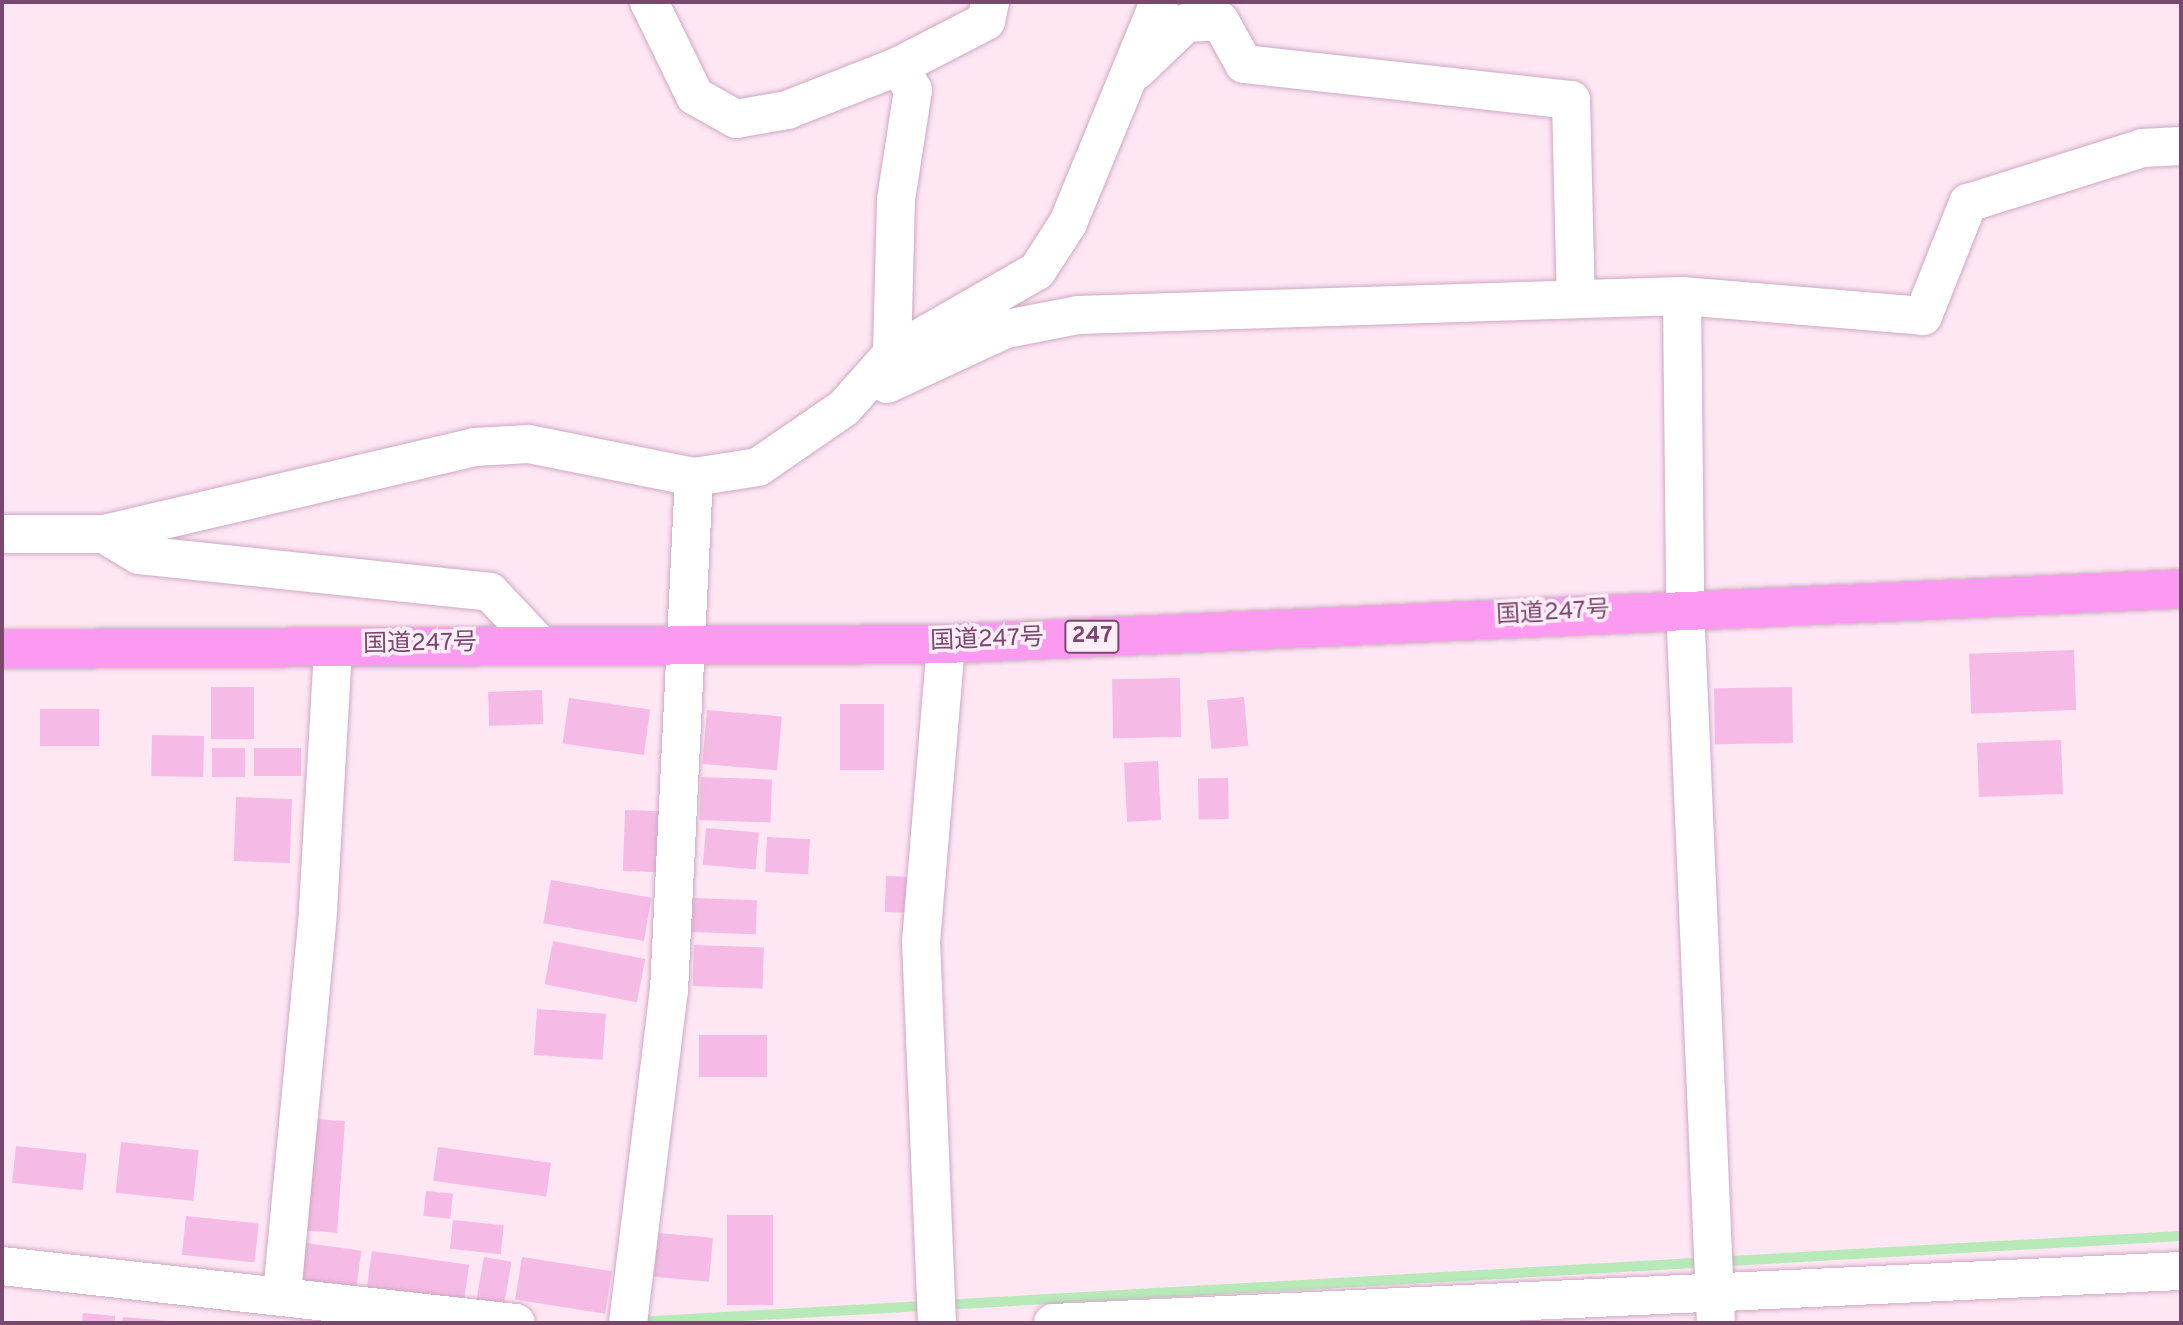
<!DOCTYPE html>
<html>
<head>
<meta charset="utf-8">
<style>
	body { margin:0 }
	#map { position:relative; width:2183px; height:1325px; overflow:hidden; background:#fee6f3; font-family:Overpass,"Noto Sans JP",sans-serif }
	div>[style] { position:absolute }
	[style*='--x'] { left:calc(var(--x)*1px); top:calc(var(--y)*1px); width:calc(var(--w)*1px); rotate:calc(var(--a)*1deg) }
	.stream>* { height:10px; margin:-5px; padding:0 5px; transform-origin:5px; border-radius:5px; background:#b8e9b9 }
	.building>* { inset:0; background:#f5bbe6; transform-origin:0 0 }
	.roads { filter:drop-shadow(0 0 2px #cfa8c3) drop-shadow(0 0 2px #cfa8c3) }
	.street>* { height:38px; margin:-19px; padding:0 19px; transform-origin:19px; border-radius:19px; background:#fff }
	.highway>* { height:38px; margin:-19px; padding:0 19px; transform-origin:19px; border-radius:19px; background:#fc99f0 }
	span { translate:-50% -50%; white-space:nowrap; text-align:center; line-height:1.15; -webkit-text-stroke:7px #ffeef7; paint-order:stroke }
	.shield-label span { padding:2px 5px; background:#ffeef7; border:2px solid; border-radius:5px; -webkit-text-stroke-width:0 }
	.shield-label { font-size:23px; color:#7a486f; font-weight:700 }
	.street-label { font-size:24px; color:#7a486f }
	.frame { position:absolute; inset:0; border:4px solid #7a486f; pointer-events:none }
</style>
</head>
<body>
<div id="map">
	<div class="stream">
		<div style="--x:636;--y:1322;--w:1547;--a:-3.19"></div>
	</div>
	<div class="building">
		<div style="left:2074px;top:650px;width:60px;height:105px;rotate:88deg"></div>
		<div style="left:1180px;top:678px;width:59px;height:68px;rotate:89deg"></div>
		<div style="left:211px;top:687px;width:43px;height:52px"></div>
		<div style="left:1792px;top:687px;width:56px;height:78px;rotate:89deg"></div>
		<div style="left:542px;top:690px;width:34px;height:54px;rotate:88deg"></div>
		<div style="left:1244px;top:697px;width:49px;height:37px;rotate:85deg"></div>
		<div style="left:569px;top:698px;width:82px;height:46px;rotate:8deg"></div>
		<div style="left:840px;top:704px;width:44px;height:66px"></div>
		<div style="left:40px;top:709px;width:59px;height:37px"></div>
		<div style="left:707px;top:710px;width:75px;height:54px;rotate:5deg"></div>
		<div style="left:152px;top:735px;width:52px;height:41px;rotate:1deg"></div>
		<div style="left:2061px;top:740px;width:54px;height:84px;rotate:88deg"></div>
		<div style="left:212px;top:748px;width:33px;height:29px"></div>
		<div style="left:254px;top:748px;width:47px;height:28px"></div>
		<div style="left:1158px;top:761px;width:59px;height:34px;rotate:87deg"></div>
		<div style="left:701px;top:777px;width:71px;height:43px;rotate:2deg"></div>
		<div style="left:1228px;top:778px;width:41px;height:30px;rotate:89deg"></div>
		<div style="left:236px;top:797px;width:56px;height:64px;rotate:2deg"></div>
		<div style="left:625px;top:810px;width:36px;height:61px;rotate:2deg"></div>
		<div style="left:706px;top:828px;width:53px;height:37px;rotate:5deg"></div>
		<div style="left:767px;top:837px;width:43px;height:35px;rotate:3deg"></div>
		<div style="left:886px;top:876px;width:32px;height:36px;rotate:2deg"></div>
		<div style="left:551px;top:880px;width:102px;height:44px;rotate:10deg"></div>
		<div style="left:693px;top:898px;width:64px;height:34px;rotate:2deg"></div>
		<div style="left:553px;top:941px;width:94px;height:44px;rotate:11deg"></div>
		<div style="left:694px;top:945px;width:70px;height:41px;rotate:2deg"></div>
		<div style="left:537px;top:1009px;width:69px;height:46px;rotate:4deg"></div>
		<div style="left:699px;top:1035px;width:68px;height:42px"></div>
		<div style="left:315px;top:1119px;width:30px;height:112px;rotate:4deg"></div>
		<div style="left:121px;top:1142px;width:78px;height:51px;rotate:6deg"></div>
		<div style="left:16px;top:1146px;width:71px;height:37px;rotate:6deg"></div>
		<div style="left:438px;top:1147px;width:114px;height:34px;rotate:8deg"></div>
		<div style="left:426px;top:1191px;width:27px;height:25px;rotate:6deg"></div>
		<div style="left:727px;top:1215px;width:46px;height:90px"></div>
		<div style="left:186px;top:1216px;width:73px;height:39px;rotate:6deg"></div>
		<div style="left:453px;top:1220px;width:51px;height:29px;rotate:6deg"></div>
		<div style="left:658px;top:1233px;width:55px;height:44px;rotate:5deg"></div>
		<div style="left:306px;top:1243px;width:56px;height:38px;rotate:8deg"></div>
		<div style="left:372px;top:1251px;width:98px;height:41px;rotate:8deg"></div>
		<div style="left:484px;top:1257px;width:28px;height:51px;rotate:10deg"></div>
		<div style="left:522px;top:1257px;width:91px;height:43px;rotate:9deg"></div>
		<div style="clip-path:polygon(83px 1313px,115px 1316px,115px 1323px,82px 1323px)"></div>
		<div style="clip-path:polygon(123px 1317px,171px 1321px,171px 1323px,122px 1323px)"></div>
	</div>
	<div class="roads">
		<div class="street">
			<div style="--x:649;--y:2;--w:105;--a:63.9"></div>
			<div style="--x:695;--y:96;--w:47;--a:29.3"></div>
			<div style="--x:736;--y:119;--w:52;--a:-10"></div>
			<div style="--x:787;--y:110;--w:120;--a:-21.4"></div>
			<div style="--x:899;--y:66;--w:28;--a:60"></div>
			<div style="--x:913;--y:90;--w:111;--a:98.8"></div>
			<div style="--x:896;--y:200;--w:154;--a:91.5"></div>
			<div style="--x:899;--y:66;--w:98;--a:-27.3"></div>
			<div style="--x:986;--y:21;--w:19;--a:-78"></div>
			<div style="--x:1137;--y:70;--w:68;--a:-43.8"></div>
			<div style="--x:1186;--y:23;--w:34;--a:-3"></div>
			<div style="--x:1220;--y:21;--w:49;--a:60.8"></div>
			<div style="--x:1244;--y:64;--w:329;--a:6.3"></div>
			<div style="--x:1571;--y:100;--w:199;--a:88.6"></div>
			<div style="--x:1682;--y:296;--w:312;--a:89.4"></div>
			<div style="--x:1685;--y:608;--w:716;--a:87.52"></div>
			<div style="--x:887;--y:384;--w:131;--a:-24.8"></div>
			<div style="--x:1006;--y:329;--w:73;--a:-11"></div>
			<div style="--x:1078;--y:315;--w:604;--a:-1.8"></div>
			<div style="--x:1682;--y:296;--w:242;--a:4.7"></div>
			<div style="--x:1923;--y:316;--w:122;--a:-68.3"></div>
			<div style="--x:1968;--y:203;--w:182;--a:-17.5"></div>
			<div style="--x:2142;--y:148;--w:39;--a:-3"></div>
			<div style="--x:2;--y:534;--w:102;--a:0"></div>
			<div style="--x:104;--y:534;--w:41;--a:31"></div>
			<div style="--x:139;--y:555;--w:353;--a:6"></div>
			<div style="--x:490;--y:592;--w:70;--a:46.7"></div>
			<div style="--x:104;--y:534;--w:380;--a:-13.2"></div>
			<div style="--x:474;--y:447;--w:55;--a:-3.1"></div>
			<div style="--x:529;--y:444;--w:168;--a:11.3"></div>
			<div style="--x:2;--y:1266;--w:517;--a:6.33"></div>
			<div style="--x:282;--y:1294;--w:386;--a:-84.6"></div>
			<div style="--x:318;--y:910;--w:263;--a:-86.7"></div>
			<div style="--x:628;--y:1323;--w:335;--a:-83"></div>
			<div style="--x:669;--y:991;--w:515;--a:-87.22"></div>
			<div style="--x:694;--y:477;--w:65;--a:-8.9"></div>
			<div style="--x:758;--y:467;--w:104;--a:-34.5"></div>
			<div style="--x:844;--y:408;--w:72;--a:-48.4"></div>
			<div style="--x:892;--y:354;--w:167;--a:-29.8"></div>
			<div style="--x:1037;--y:271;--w:57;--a:-57.1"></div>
			<div style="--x:1068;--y:223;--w:239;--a:-67.6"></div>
			<div style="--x:937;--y:1323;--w:381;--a:-92.4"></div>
			<div style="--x:921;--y:942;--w:299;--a:-85.2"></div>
			<div style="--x:1053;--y:1323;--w:1129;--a:-2.64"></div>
		</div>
		<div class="highway">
			<div style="--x:2;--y:649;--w:944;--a:-0.3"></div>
			<div style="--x:946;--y:644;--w:1236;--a:-2.55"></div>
		</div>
	</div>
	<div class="shield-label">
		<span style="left:1092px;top:637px">247</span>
	</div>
	<div class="street-label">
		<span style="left:1553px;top:614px;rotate:-3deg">国道247号</span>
		<span style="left:987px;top:641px;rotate:-2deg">国道247号</span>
		<span style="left:420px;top:645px;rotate:-1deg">国道247号</span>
	</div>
	<div class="frame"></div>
</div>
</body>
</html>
